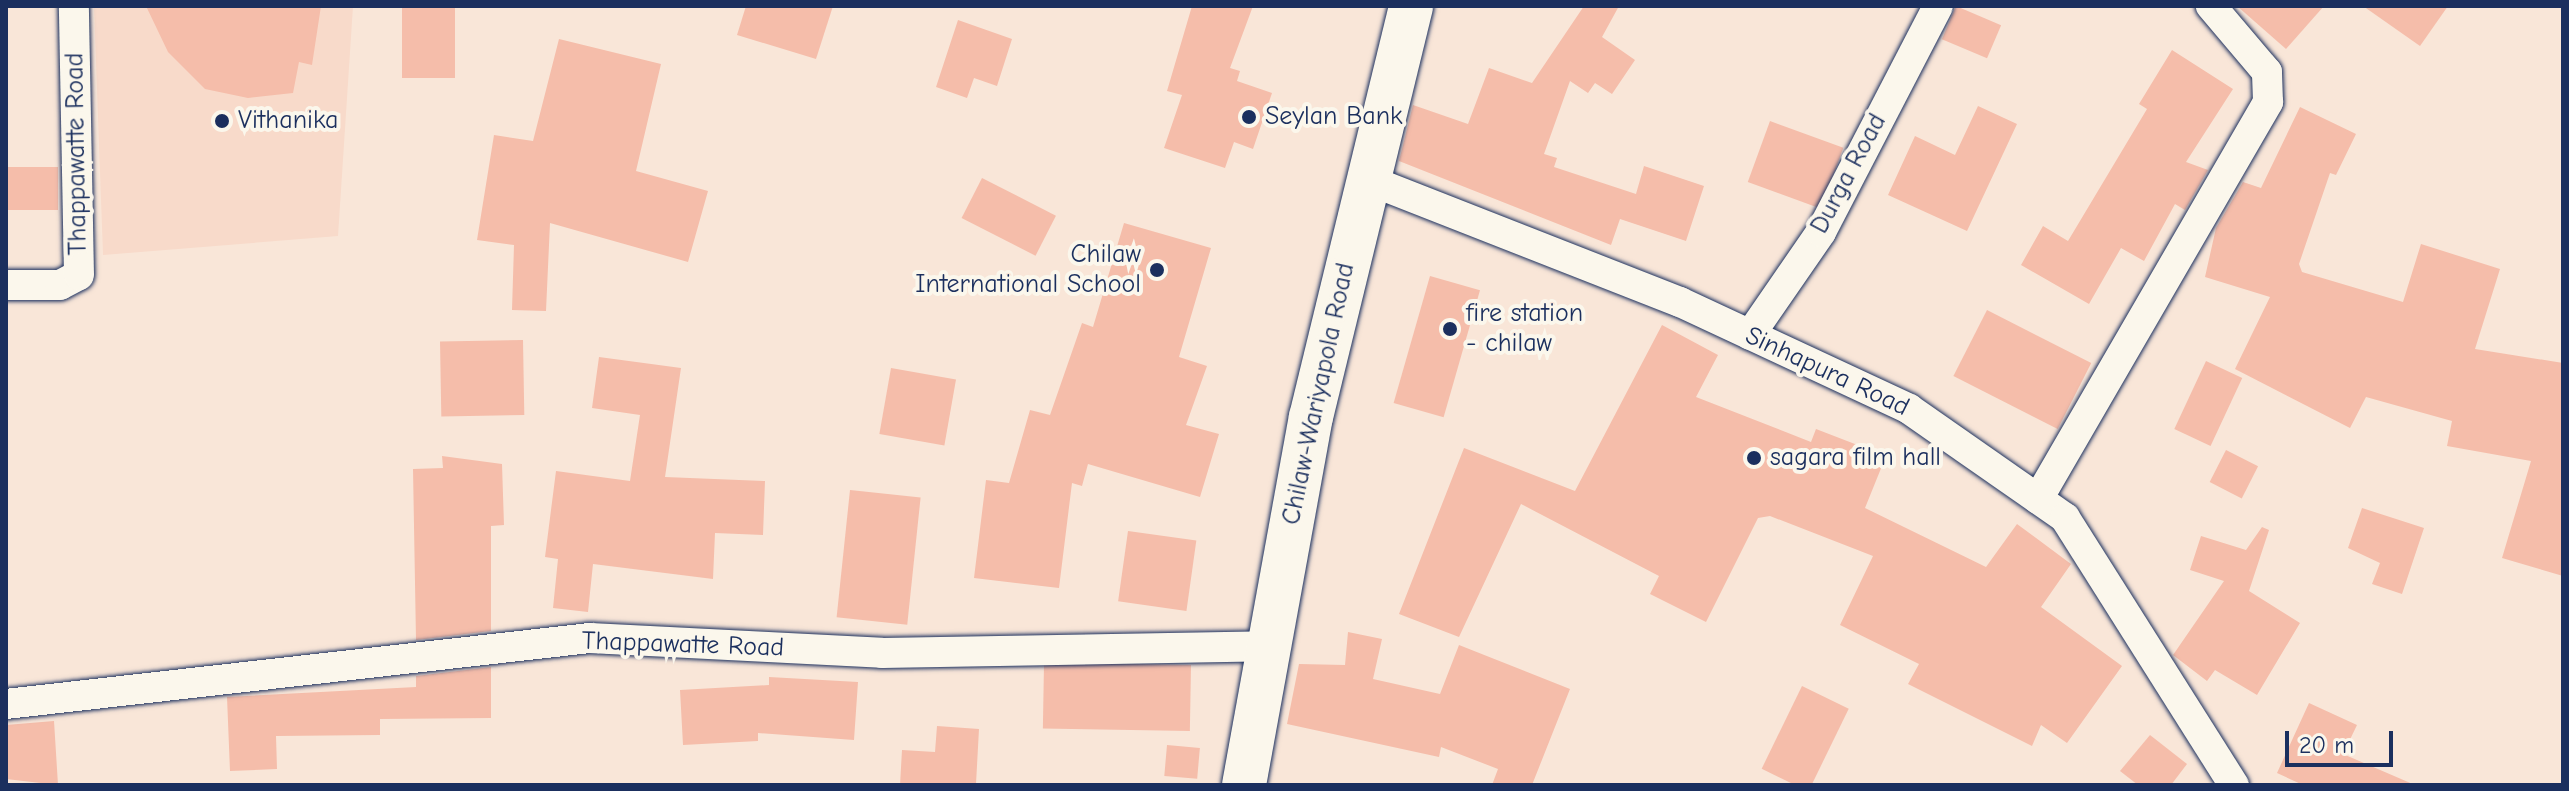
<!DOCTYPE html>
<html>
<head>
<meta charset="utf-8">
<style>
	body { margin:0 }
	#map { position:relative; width:2569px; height:791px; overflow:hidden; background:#f9e6d8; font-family:"Comic Neue",sans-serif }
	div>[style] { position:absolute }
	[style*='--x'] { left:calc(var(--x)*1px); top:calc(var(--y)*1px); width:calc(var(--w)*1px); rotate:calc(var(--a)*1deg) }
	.built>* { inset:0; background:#f8daca }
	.building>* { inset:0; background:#f5bdaa; transform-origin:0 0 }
	.roads { filter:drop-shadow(0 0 2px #1b2f5e) drop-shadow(0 0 2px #1b2f5e) }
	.minor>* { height:30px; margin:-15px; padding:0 15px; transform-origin:15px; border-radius:15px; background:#fbf7ec }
	.primary>* { height:44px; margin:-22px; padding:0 22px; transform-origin:22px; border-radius:22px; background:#fbf7ec }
	.dots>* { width:22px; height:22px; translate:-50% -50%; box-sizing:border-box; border:4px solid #fbf7ec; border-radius:50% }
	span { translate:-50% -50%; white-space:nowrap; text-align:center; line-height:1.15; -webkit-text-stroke:8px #fbf7ec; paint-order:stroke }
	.poi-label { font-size:26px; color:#1b2f5e }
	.left { translate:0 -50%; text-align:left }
	.right { translate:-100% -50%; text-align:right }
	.street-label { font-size:26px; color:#1b2f5e }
	.frame { position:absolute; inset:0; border:8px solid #1b2f5e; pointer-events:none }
	.scale { position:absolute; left:2285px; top:731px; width:108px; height:36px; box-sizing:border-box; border:4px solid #1b2f5e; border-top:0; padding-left:10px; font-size:24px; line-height:28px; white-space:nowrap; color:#1b2f5e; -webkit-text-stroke:6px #fbf7ec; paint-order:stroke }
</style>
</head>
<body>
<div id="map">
	<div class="built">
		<div style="clip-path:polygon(94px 6px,353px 6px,338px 236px,103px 255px)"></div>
	</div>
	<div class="building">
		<div style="clip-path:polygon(146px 6px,321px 6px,312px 65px,299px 62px,293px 93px,248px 98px,205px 89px,168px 52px)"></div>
		<div style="left:402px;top:6px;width:53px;height:72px"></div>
		<div style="clip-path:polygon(746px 6px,833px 6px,816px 59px,737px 35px)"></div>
		<div style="clip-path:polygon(1192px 6px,1253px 6px,1230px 68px,1240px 71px,1237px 81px,1272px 93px,1253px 149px,1234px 142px,1225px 168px,1164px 148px,1182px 95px,1167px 91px)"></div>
		<div style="clip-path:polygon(1584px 6px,1619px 6px,1602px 37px,1635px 60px,1612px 94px,1595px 83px,1588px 93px,1570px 81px,1544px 154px,1557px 158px,1554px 167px,1636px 194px,1644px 166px,1704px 186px,1686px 241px,1620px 219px,1611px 245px,1399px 161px,1413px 105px,1468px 124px,1489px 68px,1532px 83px)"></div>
		<div style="left:1956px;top:6px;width:49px;height:36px;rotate:23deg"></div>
		<div style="clip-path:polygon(2237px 6px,2324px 6px,2286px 49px)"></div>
		<div style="clip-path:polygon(2363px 6px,2448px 6px,2420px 46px)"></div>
		<div style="clip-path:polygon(958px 20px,1012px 39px,997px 86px,974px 78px,967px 98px,936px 87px)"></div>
		<div style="clip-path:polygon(559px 39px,661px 64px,636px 171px,708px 191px,688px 262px,550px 223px,546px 311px,512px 310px,514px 245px,477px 240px,494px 135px,533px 141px)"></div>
		<div style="clip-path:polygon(2172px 50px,2233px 89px,2186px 162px,2208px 170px,2185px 210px,2175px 204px,2144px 261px,2121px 248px,2089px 304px,2021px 265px,2043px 226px,2068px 241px,2147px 109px,2139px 104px)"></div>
		<div style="clip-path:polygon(1978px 106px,2017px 124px,1967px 231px,1888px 195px,1915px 136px,1955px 155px)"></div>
		<div style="clip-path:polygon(2300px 107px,2356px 134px,2336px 175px,2330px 173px,2299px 264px,2302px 272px,2403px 302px,2421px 244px,2500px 269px,2475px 349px,2563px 363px,2563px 576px,2502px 558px,2531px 461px,2447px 446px,2452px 421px,2366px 397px,2350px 428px,2235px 369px,2270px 297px,2205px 277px,2216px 228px,2243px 182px,2261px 188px)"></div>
		<div style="left:1770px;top:121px;width:78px;height:65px;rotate:20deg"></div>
		<div style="left:6px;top:167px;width:52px;height:43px"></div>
		<div style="left:982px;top:178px;width:83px;height:45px;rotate:27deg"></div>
		<div style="clip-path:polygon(1124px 223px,1211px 248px,1179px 357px,1207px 366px,1186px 425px,1219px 434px,1200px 497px,1088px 464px,1082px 486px,1072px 483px,1059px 588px,974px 578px,986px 480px,1009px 483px,1030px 410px,1050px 415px,1082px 323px,1093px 327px)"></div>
		<div style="left:1430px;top:276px;width:52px;height:132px;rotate:16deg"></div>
		<div style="left:1987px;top:310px;width:117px;height:74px;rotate:27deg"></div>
		<div style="clip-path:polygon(1662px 325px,1718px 355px,1696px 397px,1811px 442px,1816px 429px,1886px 456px,1865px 508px,1986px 567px,2017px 524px,2071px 564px,2041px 607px,2122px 666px,2067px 743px,2041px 725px,2032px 746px,1908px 684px,1919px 664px,1840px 625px,1873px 556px,1770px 516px,1758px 518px,1706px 622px,1650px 594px,1659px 576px,1521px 504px,1459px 637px,1399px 614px,1464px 448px,1575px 491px)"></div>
		<div style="left:523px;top:340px;width:75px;height:83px;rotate:89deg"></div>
		<div style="clip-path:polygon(599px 357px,681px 368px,665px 477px,765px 481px,763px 535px,715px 533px,713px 579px,593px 564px,588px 612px,553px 608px,558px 559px,545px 557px,556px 471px,630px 481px,640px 415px,592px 408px)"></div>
		<div style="left:2206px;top:361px;width:40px;height:75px;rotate:25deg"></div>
		<div style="left:891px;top:368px;width:66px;height:67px;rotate:10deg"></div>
		<div style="left:2226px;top:450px;width:36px;height:36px;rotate:27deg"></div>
		<div style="clip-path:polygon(442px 456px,502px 464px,504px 525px,491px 526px,491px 631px,416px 640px,413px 469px,443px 468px)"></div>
		<div style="left:850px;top:490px;width:71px;height:128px;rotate:6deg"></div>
		<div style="clip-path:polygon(2362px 508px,2424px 528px,2402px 594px,2372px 584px,2380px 563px,2348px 548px)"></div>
		<div style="clip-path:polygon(2262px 527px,2269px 530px,2249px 591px,2300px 623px,2257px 695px,2215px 670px,2207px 681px,2173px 655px,2224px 581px,2190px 570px,2201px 536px,2246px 550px)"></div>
		<div style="left:1128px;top:531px;width:69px;height:71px;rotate:8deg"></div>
		<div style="clip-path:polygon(1348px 632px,1382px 639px,1373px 679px,1440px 694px,1459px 645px,1570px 689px,1532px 785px,1492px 785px,1498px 769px,1441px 747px,1439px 757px,1287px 724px,1299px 664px,1345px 665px)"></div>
		<div style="left:1191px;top:665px;width:66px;height:147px;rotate:91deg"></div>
		<div style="clip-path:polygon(491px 667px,491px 718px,380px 719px,380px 735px,276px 736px,277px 769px,230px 771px,227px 697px,416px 687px,416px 676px)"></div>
		<div style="clip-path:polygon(769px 677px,858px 682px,854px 740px,758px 733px,758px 741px,683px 745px,680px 690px,769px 685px)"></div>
		<div style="left:1802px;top:686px;width:52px;height:92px;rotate:26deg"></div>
		<div style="clip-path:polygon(2309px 703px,2357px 725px,2343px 754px,2415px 785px,2303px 785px,2277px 773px)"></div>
		<div style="clip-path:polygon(54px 721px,58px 785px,6px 779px,6px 725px)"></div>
		<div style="clip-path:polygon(937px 726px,979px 729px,976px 784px,900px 785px,902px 750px,935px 752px)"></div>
		<div style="clip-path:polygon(2150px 735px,2187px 764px,2171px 785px,2138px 785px,2120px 771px)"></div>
		<div style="left:1167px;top:745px;width:33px;height:31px;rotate:5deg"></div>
	</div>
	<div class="roads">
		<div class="minor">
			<div style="--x:1366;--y:179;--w:337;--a:21.4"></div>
			<div style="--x:1680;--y:302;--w:253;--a:25"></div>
			<div style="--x:1909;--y:409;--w:190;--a:34.9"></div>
			<div style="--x:2065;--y:518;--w:316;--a:57.7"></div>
			<div style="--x:6;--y:285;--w:54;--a:0"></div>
			<div style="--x:60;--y:285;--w:21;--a:-28"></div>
			<div style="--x:79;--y:275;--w:269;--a:-91.1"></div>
			<div style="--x:1750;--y:335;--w:125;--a:-55.4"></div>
			<div style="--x:1821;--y:232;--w:254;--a:-62.6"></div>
			<div style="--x:2038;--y:499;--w:459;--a:-59.9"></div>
			<div style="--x:2268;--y:102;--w:30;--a:-92"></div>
			<div style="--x:2267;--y:72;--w:87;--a:-130.3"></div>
			<div style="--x:6;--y:704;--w:588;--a:-6.45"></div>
			<div style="--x:590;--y:638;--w:292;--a:2.9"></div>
			<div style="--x:882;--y:653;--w:386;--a:-1"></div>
		</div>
		<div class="primary">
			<div style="--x:1244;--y:785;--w:374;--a:-79.7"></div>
			<div style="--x:1311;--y:417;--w:423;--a:-76.3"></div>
		</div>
	</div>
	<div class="dots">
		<div style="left:1249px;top:117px;background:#1b2f5e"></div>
		<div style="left:222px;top:121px;background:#1b2f5e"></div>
		<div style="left:1157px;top:270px;background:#1b2f5e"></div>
		<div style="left:1450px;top:329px;background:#1b2f5e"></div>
		<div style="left:1754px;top:458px;background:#1b2f5e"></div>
	</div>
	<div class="poi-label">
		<span class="left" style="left:1265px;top:117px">Seylan Bank</span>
		<span class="left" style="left:238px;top:121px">Vithanika</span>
		<span class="right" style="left:1141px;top:270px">Chilaw<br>International School</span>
		<span class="left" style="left:1466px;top:329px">fire station<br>- chilaw</span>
		<span class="left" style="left:1770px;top:458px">sagara film hall</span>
	</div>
	<div class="street-label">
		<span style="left:77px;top:154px;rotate:-91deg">Thappawatte Road</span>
		<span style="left:1849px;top:174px;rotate:-62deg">Durga Road</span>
		<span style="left:1827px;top:372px;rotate:25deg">Sinhapura Road</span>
		<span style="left:1319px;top:394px;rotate:-78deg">Chilaw-Wariyapola Road</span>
		<span style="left:683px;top:645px;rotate:2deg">Thappawatte Road</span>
	</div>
	<div class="frame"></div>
	<div class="scale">20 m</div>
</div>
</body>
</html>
